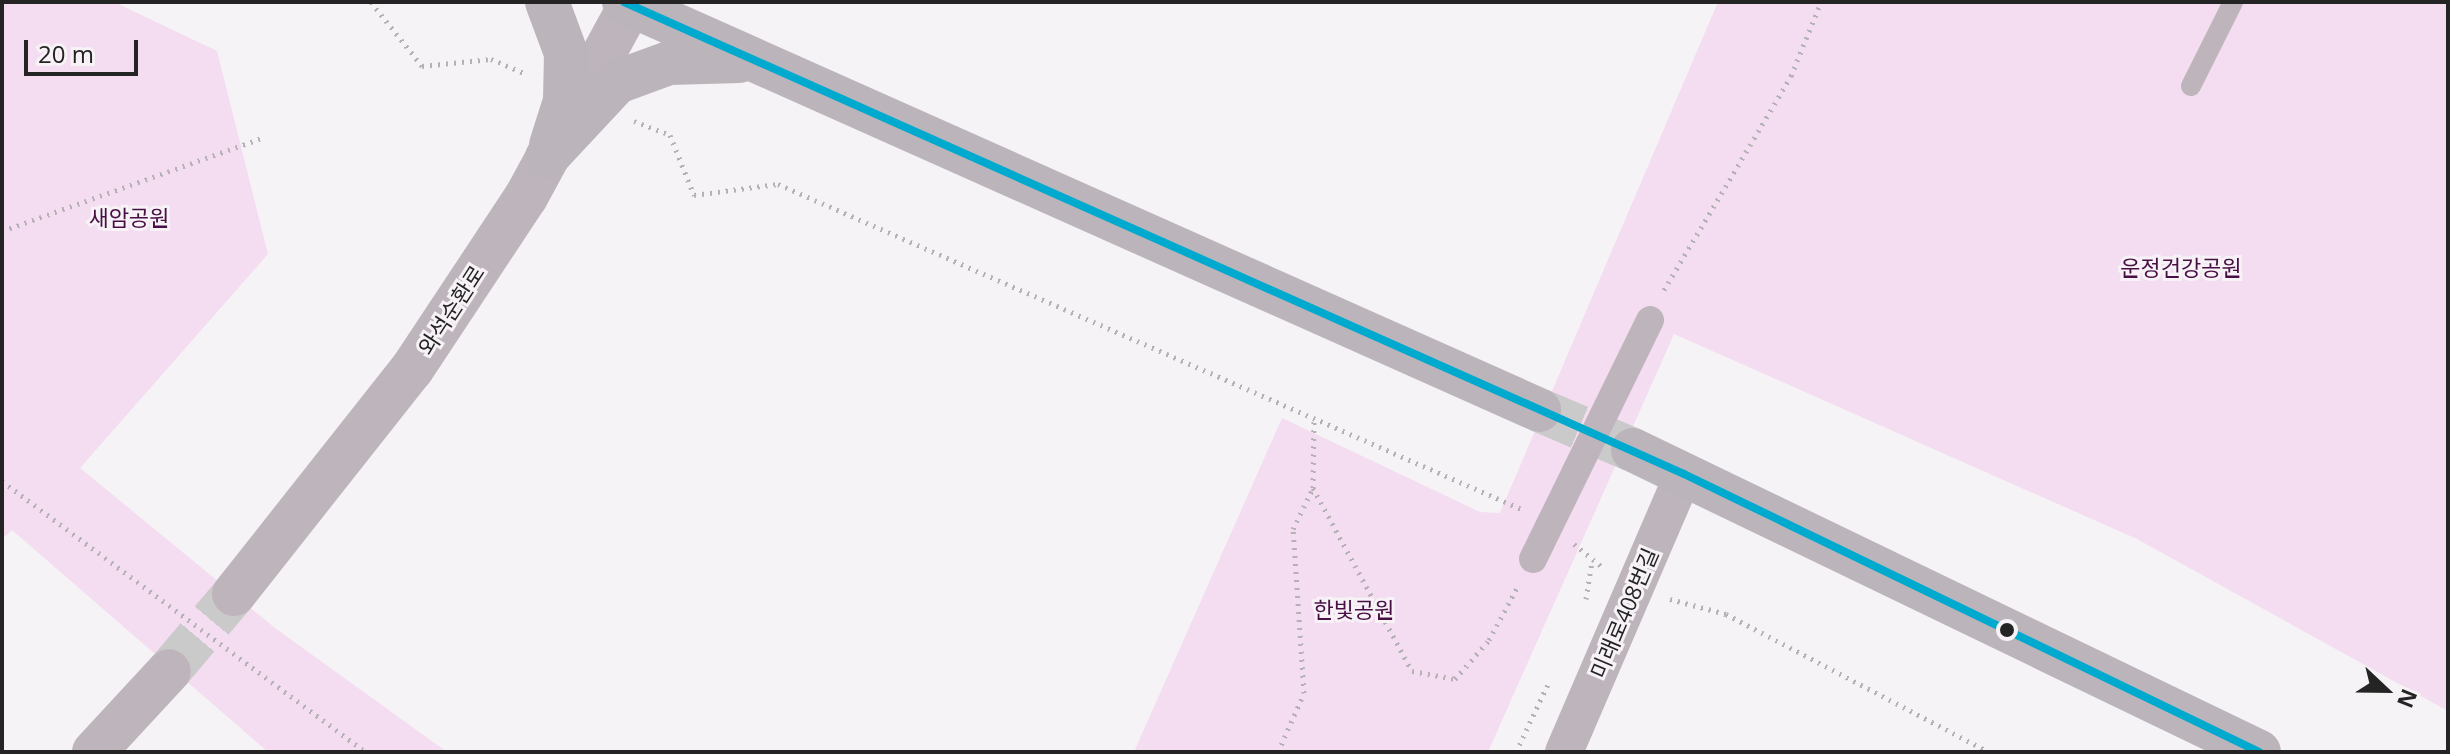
<!DOCTYPE html>
<html>
<head>
<meta charset="utf-8">
<style>
	body { margin:0 }
	#map { position:relative; width:2450px; height:754px; overflow:hidden; background:#f5f3f5; font-family:"Open Sans","Noto Sans KR",sans-serif }
	div>[style] { position:absolute }
	[style*='--x'] { left:calc(var(--x)*1px); top:calc(var(--y)*1px); width:calc(var(--w)*1px); rotate:calc(var(--a)*1deg) }
	.green>* { inset:0; background:#f4dcf1 }
	.tertiary-tunnel>* { height:44px; margin-top:-22px; transform-origin:0; background:repeating-linear-gradient(90deg,#cbcacb 0 44px,transparent 0 66px) }
	.secondary-tunnel>* { height:44px; margin-top:-22px; transform-origin:0; background:repeating-linear-gradient(90deg,#cbcacb 0 44px,transparent 0 66px) }
	.path>* { height:5px; margin-top:-2.5px; transform-origin:0; background:repeating-linear-gradient(90deg,#b6b1b5 0 2px,transparent 0 8px) }
	.service>* { height:20px; margin:-10px; padding:0 10px; transform-origin:10px; border-radius:10px; background:#beb5bc }
	.pedestrian>* { height:28px; margin:-14px; padding:0 14px; transform-origin:14px; border-radius:14px; background:#beb5bc }
	.minor>* { height:38px; margin:-19px; padding:0 19px; transform-origin:19px; border-radius:19px; background:#beb5bc }
	.tertiary>* { height:44px; margin:-22px; padding:0 22px; transform-origin:22px; border-radius:22px; background:#beb5bc }
	.secondary>* { height:44px; margin:-22px; padding:0 22px; transform-origin:22px; border-radius:22px; background:#bcb4bb }
	.bus-1>* { height:8px; margin:-4px; padding:0 4px; transform-origin:4px; border-radius:4px; background:#00a9ce }
	.dots>* { width:22px; height:22px; translate:-50% -50%; box-sizing:border-box; border:4px solid #f6f2f6; border-radius:50% }
	span { translate:-50% -50%; white-space:nowrap; text-align:center; line-height:1.15; -webkit-text-stroke:6px #f6f2f6; paint-order:stroke }
	.park-label { font-size:22px; color:#490f45 }
	.street-label { font-size:22px; color:#252425 }
	.frame { position:absolute; inset:0; border:4px solid #252425; pointer-events:none }
	.north { position:absolute; left:2346px; top:650px; width:80px; height:80px; -webkit-text-stroke:6px #f6f2f6; paint-order:stroke; rotate:112deg; font-size:22px; font-weight:700; line-height:32px; text-align:center; color:#252425 }
	.north::after { content:''; display:block; margin:auto; width:28px; height:36px; background:#252425; clip-path:polygon(50% 0,100% 100%,50% 72%,0 100%) }
	.scale { position:absolute; left:24px; top:40px; width:114px; height:36px; box-sizing:border-box; border:4px solid #252425; border-top:0; padding-left:10px; font-size:24px; line-height:28px; white-space:nowrap; color:#252425; -webkit-text-stroke:6px #f6f2f6; paint-order:stroke }
</style>
</head>
<body>
<div id="map">
	<div class="green">
		<div style="clip-path:polygon(2px 2px,114px 2px,217px 51px,268px 254px,80px 468px,275px 628px,447px 752px,268px 752px,12px 530px,2px 539px)"></div>
		<div style="clip-path:polygon(1718px 2px,2448px 2px,2448px 711px,2137px 539px,1674px 334px,1488px 752px,1134px 752px,1282px 418px,1480px 512px,1500px 513px)"></div>
	</div>
	<div class="tertiary-tunnel">
		<div style="--x:169;--y:671;--w:101;--a:-49.8"></div>
	</div>
	<div class="secondary-tunnel">
		<div style="--x:1539;--y:410;--w:102;--a:23.1"></div>
	</div>
	<div class="path">
		<div style="--x:371;--y:2;--w:82;--a:51.4"></div>
		<div style="--x:422;--y:66;--w:69;--a:-5.8"></div>
		<div style="--x:491;--y:59;--w:38;--a:23"></div>
		<div style="--x:634;--y:121;--w:39;--a:21"></div>
		<div style="--x:670;--y:135;--w:65;--a:68.2"></div>
		<div style="--x:694;--y:195;--w:85;--a:-7.5"></div>
		<div style="--x:778;--y:184;--w:814;--a:23.61"></div>
		<div style="--x:2;--y:231;--w:279;--a:-19.7"></div>
		<div style="--x:1664;--y:290;--w:249;--a:-59.3"></div>
		<div style="--x:1791;--y:76;--w:80;--a:-67.9"></div>
		<div style="--x:2;--y:481;--w:454;--a:36.7"></div>
		<div style="--x:1313;--y:488;--w:208;--a:61.6"></div>
		<div style="--x:1412;--y:671;--w:44;--a:10.5"></div>
		<div style="--x:1455;--y:679;--w:52;--a:-48.9"></div>
		<div style="--x:1489;--y:640;--w:64;--a:-61.8"></div>
		<div style="--x:1574;--y:544;--w:38;--a:39"></div>
		<div style="--x:1586;--y:599;--w:39;--a:-81"></div>
		<div style="--x:1670;--y:599;--w:58;--a:15"></div>
		<div style="--x:1726;--y:614;--w:297;--a:27.7"></div>
		<div style="--x:1278;--y:752;--w:64;--a:-66.2"></div>
		<div style="--x:1304;--y:693;--w:164;--a:-93.8"></div>
		<div style="--x:1293;--y:529;--w:46;--a:-64"></div>
		<div style="--x:1313;--y:488;--w:68;--a:-89.2"></div>
		<div style="--x:1516;--y:752;--w:75;--a:-64.8"></div>
	</div>
	<div class="service">
		<div style="--x:2191;--y:86;--w:94;--a:-63.4"></div>
	</div>
	<div class="pedestrian">
		<div style="--x:1533;--y:559;--w:266;--a:-63.9"></div>
	</div>
	<div class="minor">
		<div style="--x:1564;--y:752;--w:303;--a:-66.7"></div>
	</div>
	<div class="tertiary">
		<div style="--x:234;--y:594;--w:287;--a:-51.7"></div>
		<div style="--x:412;--y:369;--w:206;--a:-56.5"></div>
		<div style="--x:526;--y:197;--w:222;--a:-61.5"></div>
		<div style="--x:94;--y:752;--w:110;--a:-47.2"></div>
	</div>
	<div class="secondary">
		<div style="--x:547;--y:2;--w:54;--a:69.6"></div>
		<div style="--x:566;--y:53;--w:48;--a:91.2"></div>
		<div style="--x:565;--y:101;--w:46;--a:107.7"></div>
		<div style="--x:624;--y:2;--w:1002;--a:24.03"></div>
		<div style="--x:547;--y:157;--w:103;--a:-47"></div>
		<div style="--x:617;--y:82;--w:55;--a:-20.1"></div>
		<div style="--x:669;--y:63;--w:70;--a:-1.6"></div>
		<div style="--x:1633;--y:450;--w:695;--a:25.75"></div>
	</div>
	<div class="bus-1">
		<div style="--x:624;--y:2;--w:1160;--a:24"></div>
		<div style="--x:1684;--y:474;--w:639;--a:25.8"></div>
	</div>
	<div class="dots">
		<div style="left:2007px;top:630px;background:#252425"></div>
	</div>
	<div class="park-label">
		<span style="left:129px;top:218px">새암공원</span>
		<span style="left:2181px;top:268px">운정건강공원</span>
		<span style="left:1354px;top:610px">한빛공원</span>
	</div>
	<div class="street-label">
		<span style="left:451px;top:310px;rotate:-57deg">와석순환로</span>
		<span style="left:1624px;top:613px;rotate:-67deg">미래로408번길</span>
	</div>
	<div class="frame"></div>
	<div class="north">N</div>
	<div class="scale">20 m</div>
</div>
</body>
</html>
